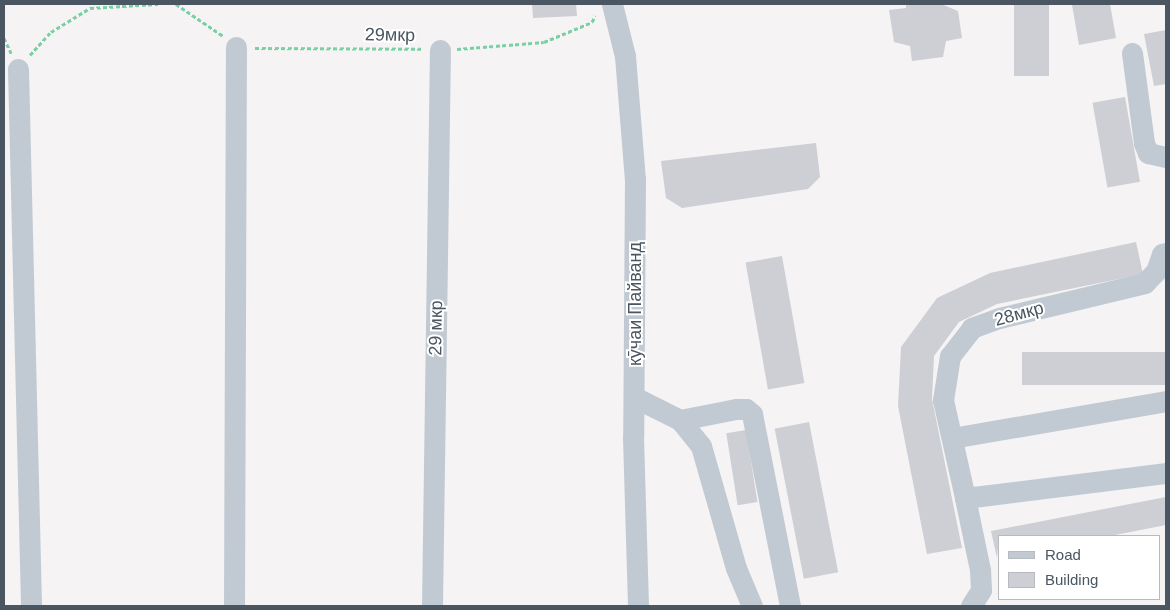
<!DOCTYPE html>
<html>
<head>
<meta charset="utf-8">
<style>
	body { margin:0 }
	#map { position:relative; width:1170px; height:610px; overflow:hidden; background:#f5f3f3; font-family:Arial,sans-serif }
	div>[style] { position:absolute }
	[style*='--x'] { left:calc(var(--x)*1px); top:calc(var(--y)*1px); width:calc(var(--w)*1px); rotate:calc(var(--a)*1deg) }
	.building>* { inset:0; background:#cdcfd5; transform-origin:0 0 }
	.path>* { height:3px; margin-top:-1.5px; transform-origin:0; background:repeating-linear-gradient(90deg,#7ad0a6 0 4px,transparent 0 6.5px) }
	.minor>* { height:21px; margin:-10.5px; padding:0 10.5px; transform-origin:10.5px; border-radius:10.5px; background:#c1cad2 }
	span { translate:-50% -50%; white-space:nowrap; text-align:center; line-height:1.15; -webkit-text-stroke:4px #fff; paint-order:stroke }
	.street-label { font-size:18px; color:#4a5661 }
	.frame { position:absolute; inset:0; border:5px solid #4a5661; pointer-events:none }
	.legend { position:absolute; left:998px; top:535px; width:162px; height:65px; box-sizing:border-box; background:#fff; border:1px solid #b7bbc0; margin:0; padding:6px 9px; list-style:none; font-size:15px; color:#4a5661 }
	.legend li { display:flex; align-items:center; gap:10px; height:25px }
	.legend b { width:25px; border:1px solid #b7bbc0 }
</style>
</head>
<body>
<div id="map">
	<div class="building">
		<div style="clip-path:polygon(532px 4px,576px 4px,577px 16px,533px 18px)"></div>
		<div style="clip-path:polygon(906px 4px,941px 4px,958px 11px,962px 38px,946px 41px,943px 57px,912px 61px,910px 46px,894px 42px,889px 10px,906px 8px)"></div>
		<div style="left:1014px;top:4px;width:35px;height:72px"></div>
		<div style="clip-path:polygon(1081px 4px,1110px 4px,1116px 38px,1079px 45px,1072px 5px)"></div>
		<div style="clip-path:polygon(1166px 30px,1166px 84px,1154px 86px,1144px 34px)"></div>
		<div style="left:1125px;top:97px;width:86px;height:33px;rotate:80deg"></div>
		<div style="clip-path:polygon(816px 143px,820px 177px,808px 189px,682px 208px,666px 198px,661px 161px)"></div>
		<div style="clip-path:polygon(1136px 242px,1143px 274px,997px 304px,959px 322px,934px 356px,932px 399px,962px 548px,927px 554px,898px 406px,901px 347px,937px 298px,990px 273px)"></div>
		<div style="left:782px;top:256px;width:129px;height:37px;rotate:80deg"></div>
		<div style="left:1166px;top:352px;width:33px;height:144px;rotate:90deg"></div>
		<div style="left:809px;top:422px;width:153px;height:35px;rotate:79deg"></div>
		<div style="left:746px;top:430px;width:73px;height:20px;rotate:81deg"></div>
		<div style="clip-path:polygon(1166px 497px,1166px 525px,1110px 536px,999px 536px,997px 558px,991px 531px)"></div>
	</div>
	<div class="path">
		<div style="--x:176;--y:4;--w:57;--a:34.2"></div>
		<div style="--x:4;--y:38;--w:17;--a:65"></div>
		<div style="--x:255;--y:48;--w:166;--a:0.3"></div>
		<div style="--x:457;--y:49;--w:87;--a:-4.6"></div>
		<div style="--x:544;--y:42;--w:52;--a:-22.6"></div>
		<div style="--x:592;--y:22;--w:7;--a:-63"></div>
		<div style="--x:30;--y:55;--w:31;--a:-48"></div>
		<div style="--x:51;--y:32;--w:46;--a:-31.6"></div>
		<div style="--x:90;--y:8;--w:68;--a:-3.4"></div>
	</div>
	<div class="minor">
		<div style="--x:612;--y:4;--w:54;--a:76"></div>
		<div style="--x:625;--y:56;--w:123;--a:85.4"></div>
		<div style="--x:635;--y:179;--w:258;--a:90.4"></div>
		<div style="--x:633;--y:437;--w:169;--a:88.3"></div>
		<div style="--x:1132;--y:53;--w:91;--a:82.4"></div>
		<div style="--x:1144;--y:143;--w:11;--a:68"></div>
		<div style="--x:1148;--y:153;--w:18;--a:13"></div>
		<div style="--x:18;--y:69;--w:537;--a:88.61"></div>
		<div style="--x:1166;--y:253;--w:4;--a:166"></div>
		<div style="--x:1162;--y:254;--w:18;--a:109"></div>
		<div style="--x:1156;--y:271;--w:16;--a:133"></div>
		<div style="--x:1145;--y:283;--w:150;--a:166.5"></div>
		<div style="--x:999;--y:318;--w:29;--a:160"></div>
		<div style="--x:972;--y:328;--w:36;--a:128"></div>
		<div style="--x:950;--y:356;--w:45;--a:99"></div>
		<div style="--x:943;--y:400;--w:100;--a:77.3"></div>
		<div style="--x:965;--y:498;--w:203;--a:-7.1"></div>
		<div style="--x:636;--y:398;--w:49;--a:26.6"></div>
		<div style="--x:680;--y:420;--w:33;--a:51"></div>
		<div style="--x:701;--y:446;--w:127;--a:74"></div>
		<div style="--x:736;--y:568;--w:41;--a:67.2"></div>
		<div style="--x:680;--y:420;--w:57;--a:-11.1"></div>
		<div style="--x:736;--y:409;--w:10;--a:0"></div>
		<div style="--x:746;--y:409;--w:8;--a:40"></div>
		<div style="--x:752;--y:414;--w:196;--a:78.8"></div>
		<div style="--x:952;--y:438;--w:217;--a:-9.8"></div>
		<div style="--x:965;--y:498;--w:74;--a:78.2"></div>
		<div style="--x:980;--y:570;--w:20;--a:87"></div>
		<div style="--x:981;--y:590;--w:19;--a:122"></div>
		<div style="--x:234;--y:606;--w:559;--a:-89.8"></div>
		<div style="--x:432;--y:606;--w:556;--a:-89.18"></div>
	</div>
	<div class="street-label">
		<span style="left:390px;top:35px;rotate:1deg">29мкр</span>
		<span style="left:635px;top:304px;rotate:-90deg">кӯчаи Пайванд</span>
		<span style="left:1019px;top:314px;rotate:-15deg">28мкр</span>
		<span style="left:436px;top:328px;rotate:-89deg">29 мкр</span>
	</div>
	<div class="frame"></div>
	<ul class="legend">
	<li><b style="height:6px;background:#c1cad2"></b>Road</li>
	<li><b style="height:14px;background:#cdcfd5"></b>Building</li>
	</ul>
</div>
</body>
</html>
